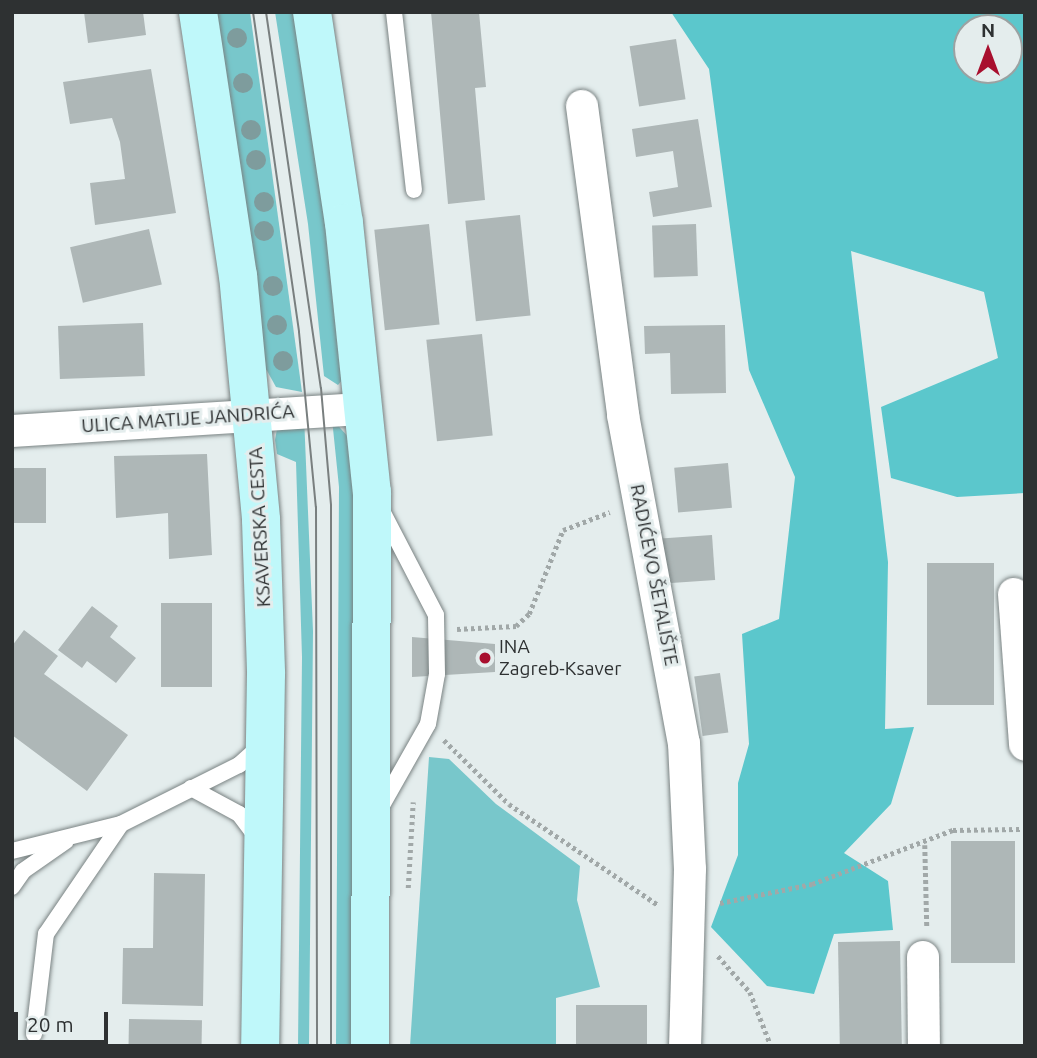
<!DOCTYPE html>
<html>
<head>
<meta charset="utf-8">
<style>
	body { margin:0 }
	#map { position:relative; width:1037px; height:1058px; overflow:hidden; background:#e4eded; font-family:Ubuntu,sans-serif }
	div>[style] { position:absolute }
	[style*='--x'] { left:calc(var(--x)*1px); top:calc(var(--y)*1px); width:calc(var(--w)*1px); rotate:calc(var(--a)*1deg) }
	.green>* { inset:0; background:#78c7cb }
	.forest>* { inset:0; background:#5bc7cc }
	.building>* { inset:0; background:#aeb7b7; transform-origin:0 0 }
	.path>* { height:4.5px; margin-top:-2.25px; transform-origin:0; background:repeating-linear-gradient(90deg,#a1a8a8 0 3.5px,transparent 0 7px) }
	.roads { filter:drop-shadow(0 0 2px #7a8383) drop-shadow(0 0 2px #7a8383) }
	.service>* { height:16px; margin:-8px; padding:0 8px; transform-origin:8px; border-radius:8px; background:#fff }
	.minor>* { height:32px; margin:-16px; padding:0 16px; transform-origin:16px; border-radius:16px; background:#fff }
	.secondary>* { height:38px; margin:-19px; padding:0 19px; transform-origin:19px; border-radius:19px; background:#bff8fa }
	.tram>* { height:2px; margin:-1px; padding:0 1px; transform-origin:1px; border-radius:1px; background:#797f7f }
	.trees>* { width:20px; height:20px; margin:-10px; border-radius:50%; background:#7e9c9d }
	.dots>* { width:19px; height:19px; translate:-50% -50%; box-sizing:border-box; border:4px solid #e4eded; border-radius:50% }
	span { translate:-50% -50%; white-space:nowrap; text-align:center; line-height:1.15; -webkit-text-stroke:6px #e4eded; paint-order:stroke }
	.street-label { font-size:19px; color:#2e3132 }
	.poi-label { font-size:19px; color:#2e3132 }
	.left { translate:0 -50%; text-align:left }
	.frame { position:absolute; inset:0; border:14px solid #2e3132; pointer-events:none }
	.north { position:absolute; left:953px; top:14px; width:70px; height:70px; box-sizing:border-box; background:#e4eded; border:2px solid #9ba2a2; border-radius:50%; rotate:0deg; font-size:19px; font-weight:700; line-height:28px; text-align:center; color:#2e3132 }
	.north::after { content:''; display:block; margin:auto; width:24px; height:32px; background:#a80f2e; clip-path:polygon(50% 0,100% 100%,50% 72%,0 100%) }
	.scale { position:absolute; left:14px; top:1012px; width:94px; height:32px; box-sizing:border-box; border:4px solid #2e3132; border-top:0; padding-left:9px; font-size:21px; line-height:24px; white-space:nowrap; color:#2e3132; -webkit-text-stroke:5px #e4eded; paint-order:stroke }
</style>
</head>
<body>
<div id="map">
	<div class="green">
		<div style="clip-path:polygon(216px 12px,250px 12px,302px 392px,276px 387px,266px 369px)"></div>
		<div style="clip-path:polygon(275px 12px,295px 12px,325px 211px,343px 379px,338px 385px,324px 376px,308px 224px)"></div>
		<div style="clip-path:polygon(304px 416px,313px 631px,309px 1046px,298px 1046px,302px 657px,296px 462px,277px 454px,275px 440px,277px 429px)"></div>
		<div style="clip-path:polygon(332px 419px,351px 440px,358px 557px,356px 1046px,336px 1046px,339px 487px)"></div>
		<div style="clip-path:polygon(429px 757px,449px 759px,496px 804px,580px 866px,577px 900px,600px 987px,556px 998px,556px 1046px,410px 1046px)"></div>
	</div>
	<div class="forest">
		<div style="clip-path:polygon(evenodd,671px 12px,1025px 12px,1025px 493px,957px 497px,891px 478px,881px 407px,998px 358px,984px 292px,851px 251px,888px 562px,885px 729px,914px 727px,891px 804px,844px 853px,888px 881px,893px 930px,834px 934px,814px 994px,767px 986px,711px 927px,738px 855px,738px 783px,749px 744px,742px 634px,779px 619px,795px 477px,749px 370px,709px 69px,671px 12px,967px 28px,1009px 28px,1009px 70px,967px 70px,967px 28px)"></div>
	</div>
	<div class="building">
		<div style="clip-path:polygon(84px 12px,143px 12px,146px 35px,88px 43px)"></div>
		<div style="clip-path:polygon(431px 12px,479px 12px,486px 87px,475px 88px,485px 200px,448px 204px)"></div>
		<div style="left:676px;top:39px;width:61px;height:47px;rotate:81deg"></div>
		<div style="clip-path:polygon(151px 69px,176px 213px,95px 225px,90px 183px,125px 179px,120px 142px,112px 118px,70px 124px,63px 82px)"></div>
		<div style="clip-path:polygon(698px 119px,712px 207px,653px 217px,649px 192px,678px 187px,673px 151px,636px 157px,632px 129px)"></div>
		<div style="left:520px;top:215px;width:101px;height:55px;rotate:84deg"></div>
		<div style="left:429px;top:224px;width:101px;height:55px;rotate:84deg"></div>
		<div style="left:696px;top:224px;width:52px;height:44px;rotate:88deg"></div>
		<div style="left:149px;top:229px;width:57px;height:81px;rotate:77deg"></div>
		<div style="left:143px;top:323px;width:53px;height:85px;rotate:88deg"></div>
		<div style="clip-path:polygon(725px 325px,726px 393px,671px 394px,670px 353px,645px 354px,644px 326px)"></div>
		<div style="left:482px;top:334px;width:102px;height:56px;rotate:84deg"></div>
		<div style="clip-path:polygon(207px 454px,212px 555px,169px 559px,168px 513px,116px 518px,114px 456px)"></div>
		<div style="left:728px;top:463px;width:45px;height:54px;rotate:85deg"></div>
		<div style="left:46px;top:468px;width:55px;height:34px;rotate:90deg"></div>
		<div style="left:712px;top:535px;width:45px;height:55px;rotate:86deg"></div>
		<div style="left:927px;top:563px;width:67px;height:142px"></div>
		<div style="left:161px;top:603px;width:51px;height:84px"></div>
		<div style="clip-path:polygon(92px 606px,118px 626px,110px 637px,136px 658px,116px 683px,87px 661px,82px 668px,58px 650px)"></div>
		<div style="clip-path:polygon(24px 630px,58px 656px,44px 674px,128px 735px,87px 791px,12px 735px,12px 646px)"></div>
		<div style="clip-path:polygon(412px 637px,495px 644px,495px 672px,412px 677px)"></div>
		<div style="left:720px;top:673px;width:60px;height:26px;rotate:82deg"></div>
		<div style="left:951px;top:841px;width:64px;height:122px"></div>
		<div style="clip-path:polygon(154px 873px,205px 874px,203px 1006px,122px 1004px,123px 948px,153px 948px)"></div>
		<div style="left:900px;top:941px;width:105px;height:62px;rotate:89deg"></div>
		<div style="left:576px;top:1005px;width:71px;height:41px"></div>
		<div style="left:129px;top:1019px;width:73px;height:27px;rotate:1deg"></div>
	</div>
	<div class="path">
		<div style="--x:457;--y:629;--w:59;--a:-2.9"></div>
		<div style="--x:516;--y:626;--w:18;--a:-43"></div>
		<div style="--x:529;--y:614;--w:91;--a:-68"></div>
		<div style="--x:563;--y:530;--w:50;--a:-21"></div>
		<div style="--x:444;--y:740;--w:91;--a:44.6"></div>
		<div style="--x:509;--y:804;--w:180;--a:34.1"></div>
		<div style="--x:925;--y:845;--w:82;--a:88.6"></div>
		<div style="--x:408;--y:888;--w:86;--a:-86.7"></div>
		<div style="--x:720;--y:903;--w:94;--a:-11.7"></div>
		<div style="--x:812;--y:884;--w:151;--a:-21"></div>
		<div style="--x:953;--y:830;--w:72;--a:-0.8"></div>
		<div style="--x:718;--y:956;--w:48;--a:48.4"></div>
		<div style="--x:750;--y:992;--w:58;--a:68.7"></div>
	</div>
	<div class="roads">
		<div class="service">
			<div style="--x:394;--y:12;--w:179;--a:83.6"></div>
			<div style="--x:191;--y:788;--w:55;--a:28.4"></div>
			<div style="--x:239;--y:814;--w:31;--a:53"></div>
			<div style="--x:381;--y:807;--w:95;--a:-60.5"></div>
			<div style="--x:428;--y:724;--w:51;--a:-79.8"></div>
			<div style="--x:437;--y:674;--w:59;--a:-91"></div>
			<div style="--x:436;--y:615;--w:119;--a:-117.4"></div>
			<div style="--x:12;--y:851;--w:112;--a:-13.9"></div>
			<div style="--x:121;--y:824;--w:132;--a:-26.6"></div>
			<div style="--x:239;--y:765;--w:30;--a:-42"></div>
			<div style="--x:12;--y:887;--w:19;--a:-55"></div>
			<div style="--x:23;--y:871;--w:52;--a:-34.9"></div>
			<div style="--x:34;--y:1034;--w:101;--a:-83.2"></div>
			<div style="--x:46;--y:934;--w:133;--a:-55.7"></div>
		</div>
		<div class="minor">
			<div style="--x:582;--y:106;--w:312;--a:82.4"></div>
			<div style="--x:623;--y:415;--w:334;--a:79.5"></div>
			<div style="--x:684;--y:743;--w:126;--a:87.3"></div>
			<div style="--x:690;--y:869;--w:177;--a:91.6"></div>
			<div style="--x:12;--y:431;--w:353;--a:-3.6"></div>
			<div style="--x:1014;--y:594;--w:151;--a:85.8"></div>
			<div style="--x:923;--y:957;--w:89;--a:89.4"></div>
		</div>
		<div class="secondary">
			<div style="--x:198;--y:12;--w:266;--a:81.4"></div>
			<div style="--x:238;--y:275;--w:246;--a:84.6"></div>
			<div style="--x:261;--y:520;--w:154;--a:88.1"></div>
			<div style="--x:266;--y:674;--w:372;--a:90.9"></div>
			<div style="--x:312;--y:12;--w:213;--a:81.4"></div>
			<div style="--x:344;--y:223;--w:270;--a:84.1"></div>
			<div style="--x:372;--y:492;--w:554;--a:90.21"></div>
		</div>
	</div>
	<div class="tram">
		<div style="--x:253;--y:12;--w:323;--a:81.8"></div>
		<div style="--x:299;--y:332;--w:176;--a:84.5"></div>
		<div style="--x:316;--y:507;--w:539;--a:89.89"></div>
		<div style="--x:266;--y:12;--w:380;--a:81.7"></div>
		<div style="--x:321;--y:388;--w:117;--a:85.1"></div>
		<div style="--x:331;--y:505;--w:541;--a:90"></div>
	</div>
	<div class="trees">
		<div style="left:237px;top:38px"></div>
		<div style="left:243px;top:83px"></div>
		<div style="left:251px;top:130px"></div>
		<div style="left:256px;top:160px"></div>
		<div style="left:264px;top:202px"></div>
		<div style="left:264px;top:231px"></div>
		<div style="left:273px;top:286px"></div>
		<div style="left:277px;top:325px"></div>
		<div style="left:283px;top:361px"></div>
	</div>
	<div class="dots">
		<div style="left:485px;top:658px;background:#a80f2e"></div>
	</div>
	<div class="street-label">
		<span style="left:188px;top:419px;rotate:-4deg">ULICA MATIJE JANDRIĆA</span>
		<span style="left:260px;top:527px;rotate:-93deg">KSAVERSKA CESTA</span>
		<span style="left:654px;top:575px;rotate:79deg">RADIĆEVO ŠETALIŠTE</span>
	</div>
	<div class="poi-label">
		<span class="left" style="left:499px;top:658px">INA<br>Zagreb-Ksaver</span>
	</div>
	<div class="frame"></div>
	<div class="north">N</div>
	<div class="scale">20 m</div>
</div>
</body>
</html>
